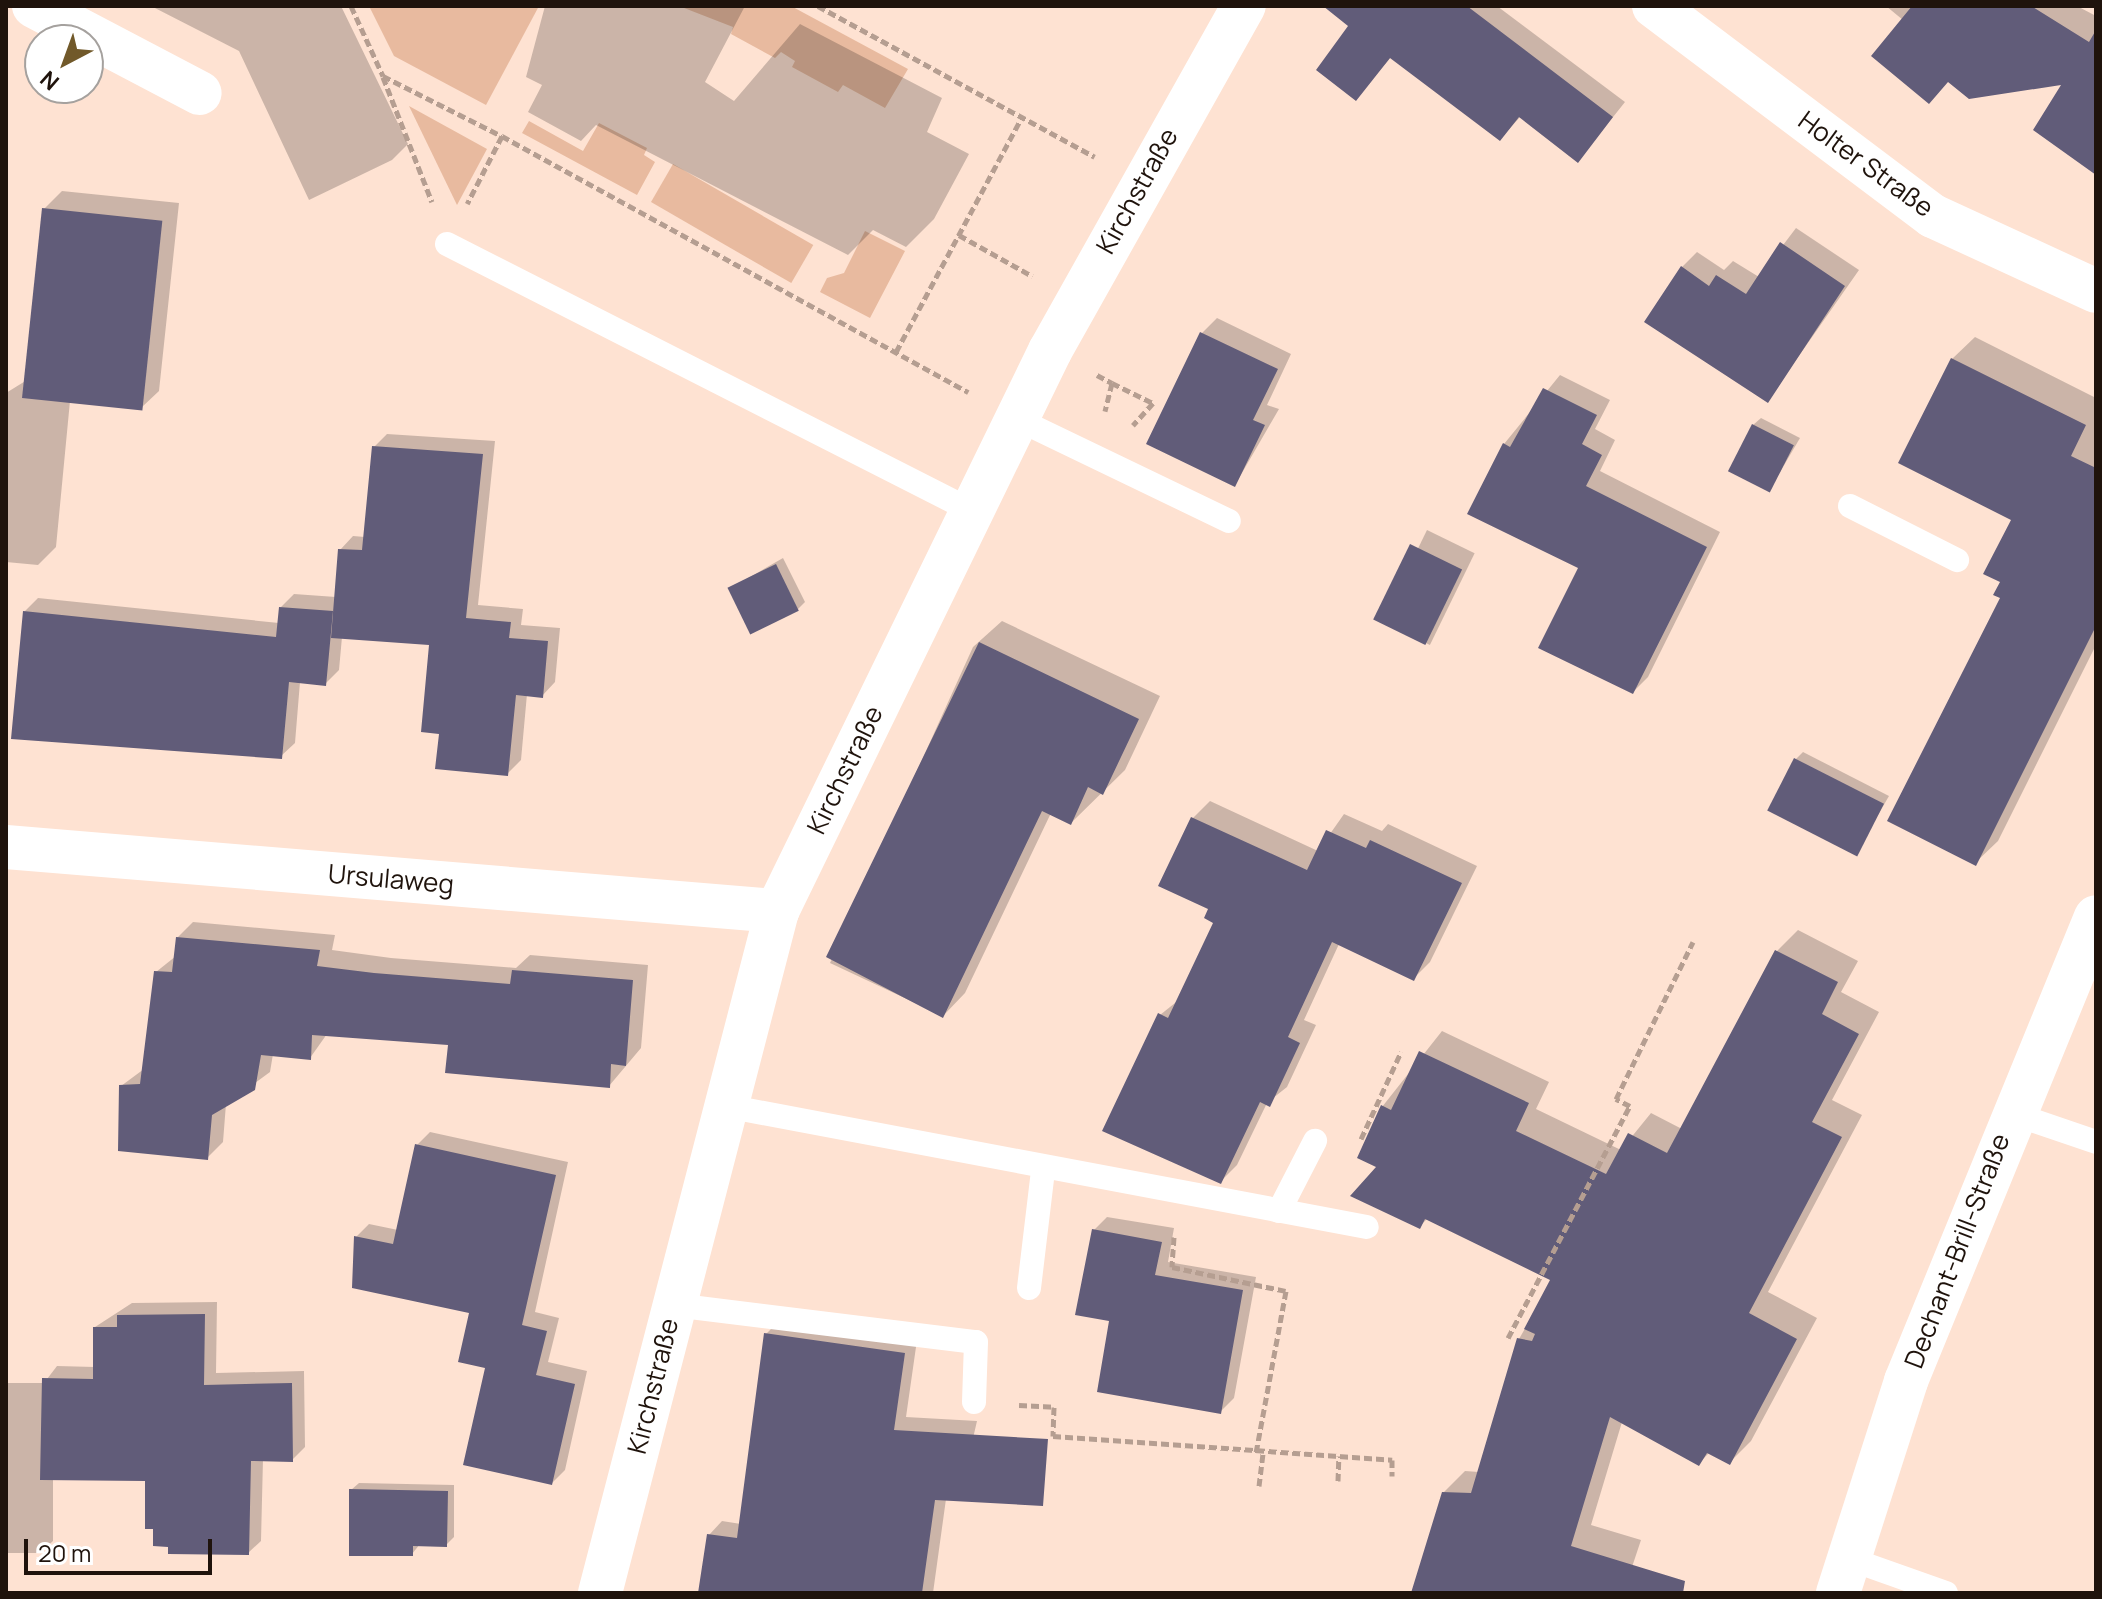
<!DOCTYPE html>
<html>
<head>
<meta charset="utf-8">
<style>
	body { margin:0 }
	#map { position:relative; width:2102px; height:1599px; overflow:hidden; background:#fee2d2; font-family:Manrope,sans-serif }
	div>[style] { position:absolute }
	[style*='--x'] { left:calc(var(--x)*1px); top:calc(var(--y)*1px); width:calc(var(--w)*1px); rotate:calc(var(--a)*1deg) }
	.green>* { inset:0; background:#e8ba9f; transform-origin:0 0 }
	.shadow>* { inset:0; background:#0003; transform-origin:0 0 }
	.building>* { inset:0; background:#615c79; transform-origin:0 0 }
	.path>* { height:5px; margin-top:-2.5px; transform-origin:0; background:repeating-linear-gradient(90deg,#b59e91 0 8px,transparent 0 12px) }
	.service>* { height:24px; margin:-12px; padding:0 12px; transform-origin:12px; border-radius:12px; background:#fff }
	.minor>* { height:44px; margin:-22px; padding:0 22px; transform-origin:22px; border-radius:22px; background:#fff }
	.tertiary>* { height:44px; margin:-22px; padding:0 22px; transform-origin:22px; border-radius:22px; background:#fff }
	span { translate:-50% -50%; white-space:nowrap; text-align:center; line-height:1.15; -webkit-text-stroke:8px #fff; paint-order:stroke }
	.street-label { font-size:26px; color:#1f130c }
	.frame { position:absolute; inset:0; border:8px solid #1f130c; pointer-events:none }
	.north { position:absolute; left:24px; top:24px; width:80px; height:80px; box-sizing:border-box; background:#fff; border:2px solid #a5a19e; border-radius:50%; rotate:221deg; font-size:22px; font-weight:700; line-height:32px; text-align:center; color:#1f130c }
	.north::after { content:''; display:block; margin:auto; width:28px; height:36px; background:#71592a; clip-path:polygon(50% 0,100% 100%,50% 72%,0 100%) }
	.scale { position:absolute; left:24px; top:1539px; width:188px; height:36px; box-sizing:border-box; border:4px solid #1f130c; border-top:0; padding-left:10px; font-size:24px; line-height:28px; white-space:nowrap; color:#1f130c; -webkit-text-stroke:6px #fff; paint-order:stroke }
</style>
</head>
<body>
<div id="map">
	<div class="green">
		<div style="clip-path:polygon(369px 6px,539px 6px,486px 105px,394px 56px)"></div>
		<div style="clip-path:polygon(679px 6px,791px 6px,908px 69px,885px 108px,843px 85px,838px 92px,792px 67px,795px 61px,781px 52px,775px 58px,731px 34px,733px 27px)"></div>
		<div style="clip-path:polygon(409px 106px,487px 149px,457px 205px)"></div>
		<div style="clip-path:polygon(529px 121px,583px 151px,599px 123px,647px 148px,644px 155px,655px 162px,637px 195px,522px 133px)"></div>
		<div style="left:673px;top:164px;width:162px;height:44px;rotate:30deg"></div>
		<div style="clip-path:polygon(865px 231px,905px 251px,870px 318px,820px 292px,827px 278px,844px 273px)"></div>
	</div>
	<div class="shadow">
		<div style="clip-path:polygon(151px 6px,341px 6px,408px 144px,392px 160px,309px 200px,239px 51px)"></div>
		<div style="clip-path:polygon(545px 6px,745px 6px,705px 82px,734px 101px,800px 24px,942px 98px,927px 132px,969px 154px,934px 219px,906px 247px,873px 230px,848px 255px,596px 125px,581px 141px,528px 112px,542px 85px,526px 77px)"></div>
		<div style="clip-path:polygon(1364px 6px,1497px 6px,1625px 102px,1578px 161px,1521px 116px,1500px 139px,1392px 56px,1356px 98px)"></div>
		<div style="clip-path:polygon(1886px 6px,2077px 6px,2096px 16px,2096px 173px,2065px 83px,1903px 20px)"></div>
		<div style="clip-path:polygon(62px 191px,179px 203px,159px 391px,141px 408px,70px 401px,56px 547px,38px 565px,6px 562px,6px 393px,27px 380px,44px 209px)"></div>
		<div style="clip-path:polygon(1796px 228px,1859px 270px,1768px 400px,1682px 267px,1697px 252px,1724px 270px,1733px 261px,1759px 277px)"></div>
		<div style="clip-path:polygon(1217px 318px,1291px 354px,1267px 405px,1279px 409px,1235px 485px,1202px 333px)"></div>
		<div style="clip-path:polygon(1975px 337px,2096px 398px,2096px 645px,1998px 841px,1975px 863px,2014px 519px,1952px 359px)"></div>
		<div style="clip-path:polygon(1560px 375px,1610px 400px,1595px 429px,1615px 440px,1600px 471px,1720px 532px,1648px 677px,1633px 692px,1580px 567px,1504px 444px)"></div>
		<div style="clip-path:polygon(1761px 418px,1800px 438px,1770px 489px,1753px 425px)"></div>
		<div style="clip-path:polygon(387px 434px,495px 441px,478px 605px,523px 609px,521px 625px,560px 628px,555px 682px,542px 696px,527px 694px,521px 760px,507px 774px,441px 732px,431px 643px,342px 637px,339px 670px,325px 684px,300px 682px,295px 743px,281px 756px,24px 612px,38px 598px,279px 623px,280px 608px,294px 594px,336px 597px,340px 550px,353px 536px,365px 537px,374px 447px)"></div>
		<div style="left:1427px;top:530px;width:53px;height:102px;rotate:26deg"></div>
		<div style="clip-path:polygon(783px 558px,805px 602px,798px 609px,731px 588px)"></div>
		<div style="clip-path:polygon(1002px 621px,1160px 696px,1125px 770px,1071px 823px,1051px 813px,965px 993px,943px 1016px,830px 963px,973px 647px)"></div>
		<div style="clip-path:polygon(1803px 752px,1889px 796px,1857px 851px,1796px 759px)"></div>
		<div style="clip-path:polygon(1210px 801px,1318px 851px,1344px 814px,1382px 831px,1388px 824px,1477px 866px,1430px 962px,1413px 979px,1339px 944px,1304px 1020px,1316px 1025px,1287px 1087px,1267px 1103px,1237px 1165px,1220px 1182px,1160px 1015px,1180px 999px,1216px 922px,1193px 818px)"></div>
		<div style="clip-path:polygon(193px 922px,335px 935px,332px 950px,391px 958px,516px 968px,530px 955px,648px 965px,641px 1048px,609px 1086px,451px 1043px,327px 1034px,310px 1058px,273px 1054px,270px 1072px,226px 1104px,223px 1142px,207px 1158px,121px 1086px,144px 1069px,156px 972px,176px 956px,177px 938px)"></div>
		<div style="clip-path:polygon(1798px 930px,1858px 961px,1841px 992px,1879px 1012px,1832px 1100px,1862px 1115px,1768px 1292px,1817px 1318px,1751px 1441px,1730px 1462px,1710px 1452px,1699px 1463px,1622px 1422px,1591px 1525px,1641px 1540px,1631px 1570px,1678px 1593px,1413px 1593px,1443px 1493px,1465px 1471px,1479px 1472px,1519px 1339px,1553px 1279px,1428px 1218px,1420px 1226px,1379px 1166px,1382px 1107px,1442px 1031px,1549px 1082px,1536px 1109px,1621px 1150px,1651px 1113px,1682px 1129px,1777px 951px)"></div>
		<div style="clip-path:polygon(430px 1132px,568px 1162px,535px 1312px,559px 1318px,548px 1362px,587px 1371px,565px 1470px,552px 1483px,488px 1366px,471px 1311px,356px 1237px,369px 1224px,398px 1230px,417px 1145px)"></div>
		<div style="clip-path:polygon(1107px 1217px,1174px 1228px,1168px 1262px,1256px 1277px,1234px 1398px,1220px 1412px,1094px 1230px)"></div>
		<div style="clip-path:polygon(217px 1302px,216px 1373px,304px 1371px,305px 1447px,292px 1460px,263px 1459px,261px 1541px,248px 1553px,148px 1479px,53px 1479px,53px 1541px,40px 1553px,6px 1553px,6px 1383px,44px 1383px,57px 1366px,95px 1367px,95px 1327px,132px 1303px)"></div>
		<div style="clip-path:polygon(779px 1321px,917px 1340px,906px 1417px,977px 1421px,962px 1486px,946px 1499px,933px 1593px,700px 1593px,709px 1535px,722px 1521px,741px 1524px,766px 1334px)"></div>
		<div style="clip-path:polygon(359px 1483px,454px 1485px,454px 1537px,446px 1545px,420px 1544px,412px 1554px,351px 1490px)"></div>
	</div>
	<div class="building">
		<div style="clip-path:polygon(1323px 6px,1467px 6px,1613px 117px,1578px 163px,1519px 117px,1500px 141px,1390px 58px,1356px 101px,1316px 70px,1348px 26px)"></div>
		<div style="clip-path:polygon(1912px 6px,2031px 6px,2089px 42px,2096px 30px,2096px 175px,2033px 130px,2061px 85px,1969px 99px,1948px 82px,1929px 104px,1871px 56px)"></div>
		<div style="left:42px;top:208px;width:121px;height:191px;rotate:6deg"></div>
		<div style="clip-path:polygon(1780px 242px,1845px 286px,1768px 403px,1644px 322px,1681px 266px,1709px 286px,1716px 275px,1746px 294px)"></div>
		<div style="clip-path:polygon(1200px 332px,1278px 369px,1253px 420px,1265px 425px,1235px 487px,1146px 444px)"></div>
		<div style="clip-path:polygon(1951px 358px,2086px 425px,2071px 456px,2096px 468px,2096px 626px,1976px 866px,1887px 821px,2000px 598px,1993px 595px,2000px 582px,1983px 574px,2011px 520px,1898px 463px)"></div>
		<div style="clip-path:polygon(1543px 388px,1597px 415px,1582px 444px,1602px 455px,1586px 486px,1707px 547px,1633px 694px,1538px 648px,1578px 568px,1467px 514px,1503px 443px,1510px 447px)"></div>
		<div style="left:1752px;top:424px;width:47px;height:53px;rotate:27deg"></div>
		<div style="clip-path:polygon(372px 446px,483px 454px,466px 618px,511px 622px,509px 638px,548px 641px,543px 698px,516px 695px,508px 776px,435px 769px,439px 734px,421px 732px,429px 645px,331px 638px,338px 549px,362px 550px)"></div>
		<div style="left:1410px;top:544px;width:58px;height:84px;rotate:26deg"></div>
		<div style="left:776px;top:564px;width:52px;height:54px;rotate:64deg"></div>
		<div style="clip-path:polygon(279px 607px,333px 611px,326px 686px,289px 682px,282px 759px,11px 739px,23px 611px,276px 637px)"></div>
		<div style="clip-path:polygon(979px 642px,1139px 719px,1103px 795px,1088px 787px,1071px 825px,1042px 811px,943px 1018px,826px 957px)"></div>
		<div style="left:1794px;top:758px;width:101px;height:59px;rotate:27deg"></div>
		<div style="clip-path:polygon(1191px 817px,1307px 870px,1326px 830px,1366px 848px,1370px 840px,1462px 883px,1414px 981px,1332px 942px,1288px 1037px,1300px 1043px,1270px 1107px,1260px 1102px,1221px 1184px,1102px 1131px,1158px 1013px,1168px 1018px,1213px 923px,1204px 918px,1208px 909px,1158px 886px)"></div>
		<div style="clip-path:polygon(176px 937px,320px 950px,317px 966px,374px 973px,510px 984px,512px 970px,633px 980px,626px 1066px,611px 1064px,610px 1088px,445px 1073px,448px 1045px,312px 1035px,311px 1060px,261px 1055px,255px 1090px,212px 1115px,208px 1160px,118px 1151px,119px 1085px,140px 1084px,154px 971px,172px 972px)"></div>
		<div style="clip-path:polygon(1775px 950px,1838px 982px,1822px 1014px,1859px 1034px,1812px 1122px,1842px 1137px,1749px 1313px,1797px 1339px,1730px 1465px,1707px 1453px,1699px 1466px,1610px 1417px,1571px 1546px,1685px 1581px,1683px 1593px,1411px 1593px,1442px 1492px,1471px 1493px,1517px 1338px,1532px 1341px,1535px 1334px,1524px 1329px,1550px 1280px,1425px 1219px,1420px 1229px,1350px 1196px,1376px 1167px,1357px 1158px,1381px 1105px,1391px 1110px,1419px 1051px,1529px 1103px,1516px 1131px,1606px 1174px,1628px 1133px,1667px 1153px)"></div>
		<div style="clip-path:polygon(415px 1144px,556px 1175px,522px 1325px,547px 1331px,536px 1375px,575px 1384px,552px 1485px,463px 1465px,485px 1368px,458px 1362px,469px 1313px,352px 1288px,354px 1236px,393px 1244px)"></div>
		<div style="clip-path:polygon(1092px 1229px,1162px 1242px,1155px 1275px,1243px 1290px,1221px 1414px,1097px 1392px,1109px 1321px,1075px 1315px)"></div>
		<div style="clip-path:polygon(205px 1314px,204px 1385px,292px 1383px,293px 1462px,251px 1461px,249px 1555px,168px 1554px,168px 1547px,153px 1546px,153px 1529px,145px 1529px,145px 1481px,40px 1480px,42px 1378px,93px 1379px,93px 1327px,117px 1327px,117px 1315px)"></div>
		<div style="clip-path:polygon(764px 1333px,905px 1353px,894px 1430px,1048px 1439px,1043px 1506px,935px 1500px,922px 1593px,698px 1593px,707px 1534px,737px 1538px)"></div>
		<div style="clip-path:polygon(349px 1489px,448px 1491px,447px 1547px,413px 1546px,413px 1556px,349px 1556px)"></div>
	</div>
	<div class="path">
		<div style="--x:351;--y:6;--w:77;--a:65.4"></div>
		<div style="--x:383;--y:76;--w:133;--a:26.8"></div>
		<div style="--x:502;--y:136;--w:76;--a:117.2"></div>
		<div style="--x:818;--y:6;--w:315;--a:28.6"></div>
		<div style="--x:383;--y:77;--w:134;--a:68.6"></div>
		<div style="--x:502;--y:136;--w:532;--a:28.78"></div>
		<div style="--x:959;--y:235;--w:84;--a:29.3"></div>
		<div style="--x:896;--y:352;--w:267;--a:-61.8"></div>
		<div style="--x:1097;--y:375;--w:17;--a:28"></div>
		<div style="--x:1112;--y:383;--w:29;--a:104"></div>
		<div style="--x:1112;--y:383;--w:46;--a:26"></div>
		<div style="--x:1153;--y:403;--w:30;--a:132"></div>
		<div style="--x:1361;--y:1139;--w:96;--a:-65.3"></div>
		<div style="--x:1174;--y:1237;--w:30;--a:94"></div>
		<div style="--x:1172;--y:1267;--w:116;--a:11.9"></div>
		<div style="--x:1286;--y:1291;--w:165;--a:100.5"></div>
		<div style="--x:1508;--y:1338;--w:262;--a:-62.3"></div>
		<div style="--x:1630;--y:1106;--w:16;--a:-153"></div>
		<div style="--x:1616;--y:1099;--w:175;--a:-63.9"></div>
		<div style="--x:1019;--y:1405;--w:35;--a:3"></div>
		<div style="--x:1054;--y:1407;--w:29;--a:92"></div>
		<div style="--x:1053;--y:1436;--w:340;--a:4"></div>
		<div style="--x:1392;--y:1460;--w:16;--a:90"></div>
		<div style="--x:1338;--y:1481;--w:25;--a:-88"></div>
		<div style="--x:1259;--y:1486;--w:34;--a:-83"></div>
	</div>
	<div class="service">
		<div style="--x:447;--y:244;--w:589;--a:26.96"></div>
		<div style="--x:1017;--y:419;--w:235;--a:25.7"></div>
		<div style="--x:1850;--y:506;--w:120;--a:26.8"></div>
		<div style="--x:726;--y:1106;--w:652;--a:10.69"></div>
		<div style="--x:2011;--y:1113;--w:90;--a:18.8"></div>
		<div style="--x:1279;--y:1211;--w:79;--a:-62.8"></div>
		<div style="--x:1029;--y:1288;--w:119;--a:-83.2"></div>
		<div style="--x:674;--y:1305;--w:304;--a:7"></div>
		<div style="--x:976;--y:1342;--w:60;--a:91.9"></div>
		<div style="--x:1847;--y:1558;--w:105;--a:19.5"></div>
	</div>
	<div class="minor">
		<div style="--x:34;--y:6;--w:187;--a:27.7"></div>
		<div style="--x:6;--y:847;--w:774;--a:4.75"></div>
		<div style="--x:600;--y:1593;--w:705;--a:-75.45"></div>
		<div style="--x:777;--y:911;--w:623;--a:-64.01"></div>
		<div style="--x:1050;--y:351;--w:396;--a:-60.7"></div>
	</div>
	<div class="tertiary">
		<div style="--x:1654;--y:6;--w:349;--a:37"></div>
		<div style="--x:1933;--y:216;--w:179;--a:24.7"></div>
		<div style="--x:1838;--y:1593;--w:223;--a:-72.2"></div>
		<div style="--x:1906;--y:1381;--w:501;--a:-67.73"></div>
	</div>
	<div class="street-label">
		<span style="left:1866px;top:164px;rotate:36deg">Holter Straße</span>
		<span style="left:1137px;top:191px;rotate:-61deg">Kirchstraße</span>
		<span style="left:845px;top:770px;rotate:-64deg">Kirchstraße</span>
		<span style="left:391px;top:879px;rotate:5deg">Ursulaweg</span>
		<span style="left:1957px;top:1251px;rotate:-69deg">Dechant-Brill-Straße</span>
		<span style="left:653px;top:1386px;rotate:-76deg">Kirchstraße</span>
	</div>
	<div class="frame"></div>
	<div class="north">N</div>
	<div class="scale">20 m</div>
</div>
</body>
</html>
